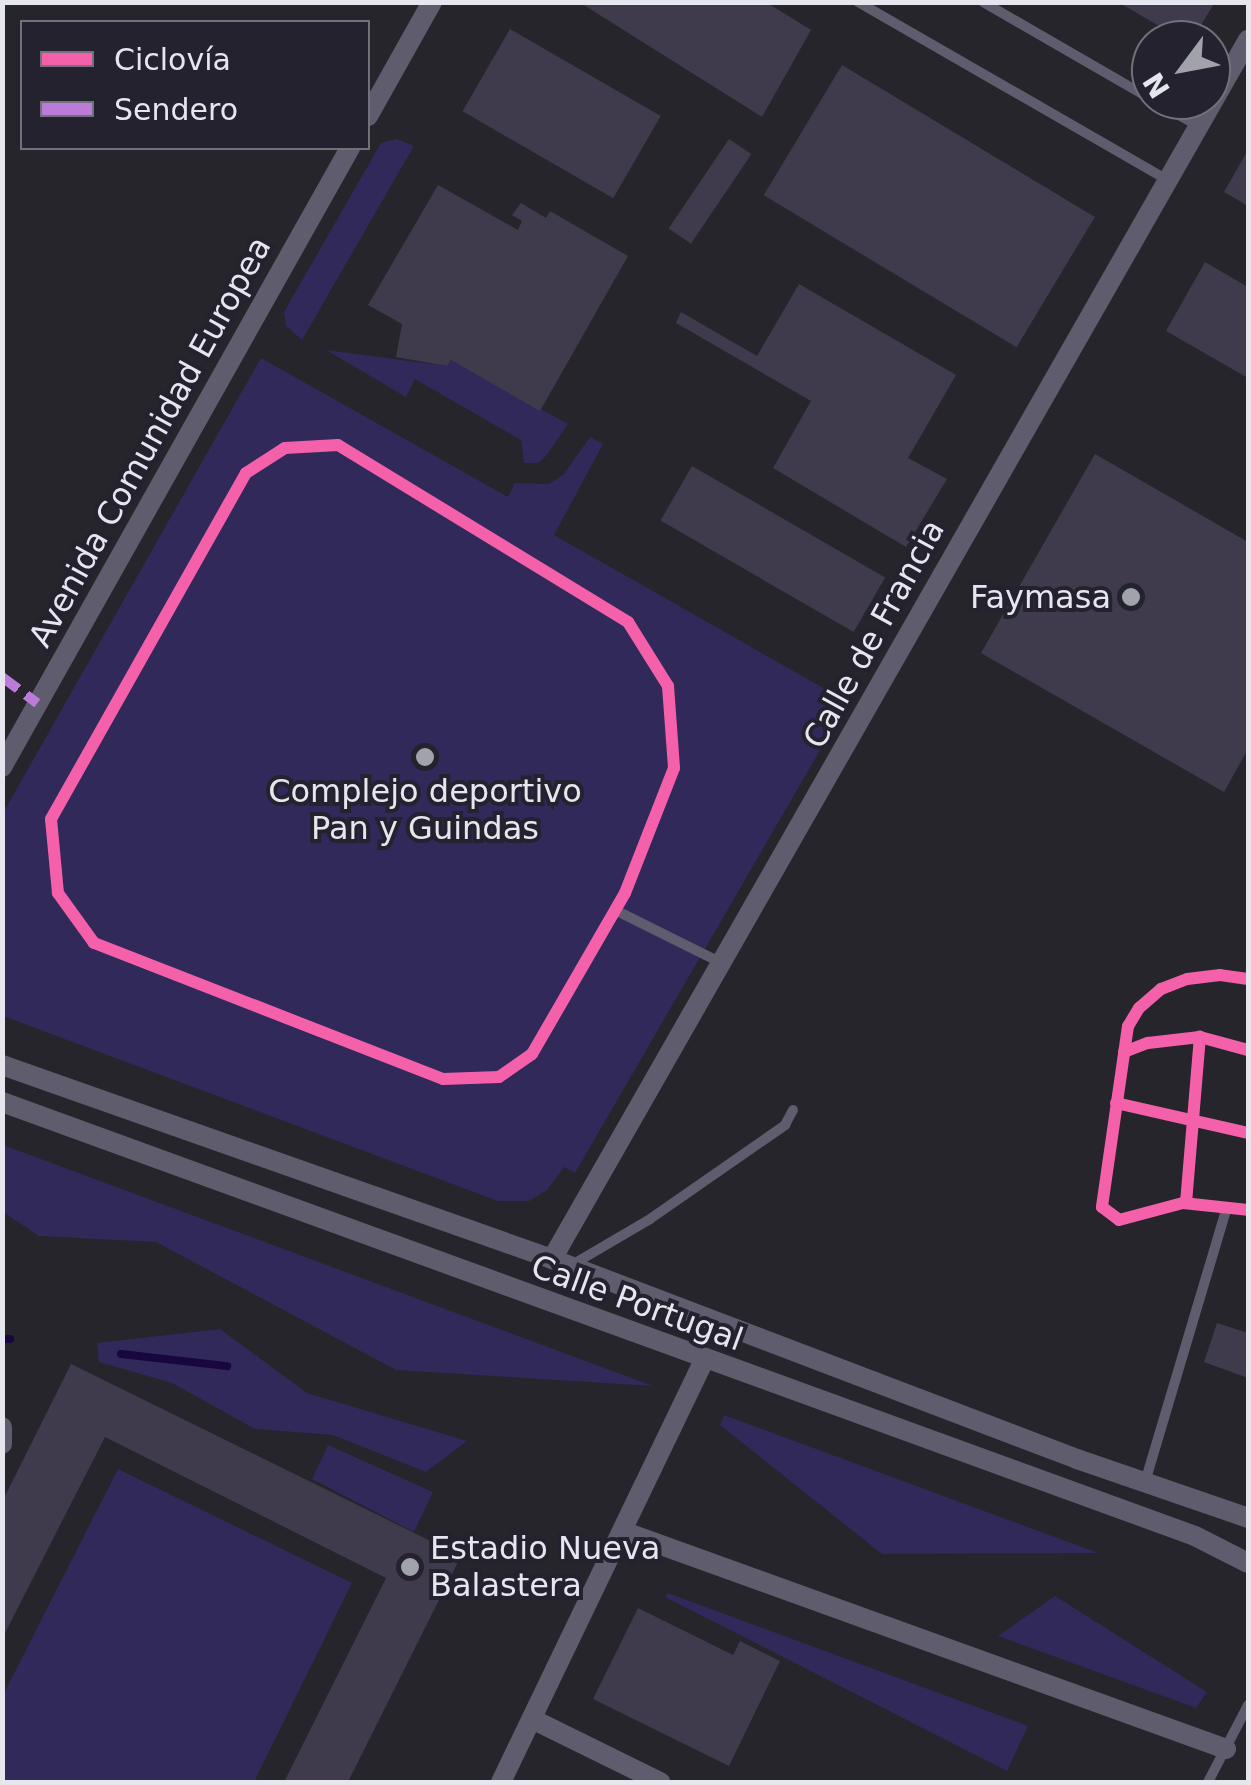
<!DOCTYPE html>
<html>
<head>
<meta charset="utf-8">
<style>
	body { margin:0 }
	#map { position:relative; width:1251px; height:1785px; overflow:hidden; background:#25252b; font-family:"DejaVu Sans",sans-serif }
	div>[style] { position:absolute }
	[style*='--x'] { left:calc(var(--x)*1px); top:calc(var(--y)*1px); width:calc(var(--w)*1px); rotate:calc(var(--a)*1deg) }
	.green>* { inset:0; background:#30295a }
	.stream>* { height:8px; margin:-4px; padding:0 4px; transform-origin:4px; border-radius:4px; background:#17073e }
	.building>* { inset:0; background:#3f3b4c; transform-origin:0 0 }
	.service>* { height:10px; margin:-5px; padding:0 5px; transform-origin:5px; border-radius:5px; background:#5e5c6d }
	.minor>* { height:20px; margin:-10px; padding:0 10px; transform-origin:10px; border-radius:10px; background:#5e5c6d }
	.quiet>* { height:10px; margin-top:-5px; transform-origin:0; background:repeating-linear-gradient(90deg,#bd7bd9 0 20px,transparent 0 30px) }
	.cycleway>* { height:12px; margin:-6px; padding:0 6px; transform-origin:6px; border-radius:6px; background:#f560ab }
	.dots>* { width:28px; height:28px; translate:-50% -50%; box-sizing:border-box; border:5px solid #23222e; border-radius:50% }
	span { translate:-50% -50%; white-space:nowrap; text-align:center; line-height:1.15; -webkit-text-stroke:8px #23222e; paint-order:stroke }
	.street-label { font-size:32px; color:#e6e6ee }
	.poi-label { font-size:32px; color:#e6e6ee }
	.right { translate:-100% -50%; text-align:right }
	.left { translate:0 -50%; text-align:left }
	.frame { position:absolute; inset:0; border:5px solid #e6e6ee; pointer-events:none }
	.legend { position:absolute; left:20px; top:20px; width:350px; height:130px; box-sizing:border-box; background:#23222e; border:2px solid #71707b; margin:0; padding:12px 18px; list-style:none; font-size:30px; color:#e6e6ee }
	.legend li { display:flex; align-items:center; gap:20px; height:50px }
	.legend b { width:50px; border:2px solid #71707b }
	.north { position:absolute; left:1131px; top:20px; width:100px; height:100px; box-sizing:border-box; background:#23222e; border:2px solid #71707b; border-radius:50%; rotate:238deg; font-size:28px; font-weight:700; line-height:40px; text-align:center; color:#e6e6ee }
	.north::after { content:''; display:block; margin:auto; width:35px; height:45px; background:#a2a2aa; clip-path:polygon(50% 0,100% 100%,50% 72%,0 100%) }
</style>
</head>
<body>
<div id="map">
	<div class="green">
		<div style="clip-path:polygon(397px 139px,414px 146px,302px 340px,286px 326px,284px 312px,381px 143px)"></div>
		<div style="clip-path:polygon(326px 350px,447px 366px,451px 360px,568px 424px,546px 456px,538px 463px,524px 463px,521px 440px,415px 379px,406px 397px)"></div>
		<div style="clip-path:polygon(261px 358px,508px 497px,515px 483px,549px 484px,564px 474px,590px 437px,603px 444px,554px 535px,848px 702px,575px 1173px,564px 1167px,547px 1190px,529px 1201px,498px 1201px,3px 1016px,3px 813px)"></div>
		<div style="clip-path:polygon(3px 1145px,653px 1386px,396px 1370px,156px 1242px,39px 1236px,3px 1212px)"></div>
		<div style="clip-path:polygon(220px 1329px,307px 1393px,467px 1441px,426px 1472px,333px 1435px,255px 1429px,172px 1383px,99px 1362px,97px 1343px)"></div>
		<div style="clip-path:polygon(724px 1415px,1098px 1553px,882px 1554px,720px 1425px)"></div>
		<div style="clip-path:polygon(328px 1445px,433px 1492px,414px 1532px,312px 1479px)"></div>
		<div style="clip-path:polygon(118px 1469px,352px 1583px,254px 1782px,3px 1782px,3px 1695px)"></div>
		<div style="clip-path:polygon(668px 1593px,1028px 1726px,1007px 1771px,665px 1597px)"></div>
		<div style="clip-path:polygon(1055px 1596px,1207px 1692px,1196px 1708px,998px 1636px)"></div>
	</div>
	<div class="stream">
		<div style="--x:2;--y:1339;--w:8;--a:0"></div>
		<div style="--x:121;--y:1354;--w:107;--a:6.5"></div>
	</div>
	<div class="building">
		<div style="clip-path:polygon(579px 2px,766px 2px,811px 30px,762px 117px)"></div>
		<div style="clip-path:polygon(1118px 2px,1215px 2px,1192px 40px,1183px 40px)"></div>
		<div style="left:510px;top:29px;width:174px;height:95px;rotate:30deg"></div>
		<div style="left:842px;top:65px;width:295px;height:152px;rotate:31deg"></div>
		<div style="left:729px;top:139px;width:27px;height:108px;rotate:34deg"></div>
		<div style="clip-path:polygon(1248px 150px,1248px 206px,1224px 192px)"></div>
		<div style="clip-path:polygon(438px 185px,518px 230px,522px 221px,512px 215px,521px 203px,546px 218px,550px 211px,628px 256px,540px 411px,451px 360px,447px 366px,396px 357px,402px 324px,368px 305px)"></div>
		<div style="clip-path:polygon(1205px 262px,1248px 287px,1248px 378px,1166px 331px)"></div>
		<div style="clip-path:polygon(799px 284px,956px 375px,908px 458px,947px 479px,906px 547px,773px 468px,811px 401px,676px 323px,681px 312px,757px 356px)"></div>
		<div style="clip-path:polygon(1095px 454px,1248px 542px,1248px 749px,1224px 792px,981px 653px)"></div>
		<div style="left:692px;top:466px;width:223px;height:63px;rotate:30deg"></div>
		<div style="clip-path:polygon(1217px 1323px,1248px 1333px,1248px 1378px,1204px 1362px)"></div>
		<div style="clip-path:polygon(71px 1364px,461px 1556px,348px 1782px,284px 1782px,386px 1578px,105px 1437px,2px 1639px,2px 1502px)"></div>
		<div style="clip-path:polygon(638px 1608px,733px 1655px,740px 1641px,780px 1661px,729px 1766px,593px 1699px)"></div>
	</div>
	<div class="service">
		<div style="--x:858;--y:2;--w:355;--a:29.9"></div>
		<div style="--x:983;--y:2;--w:194;--a:30"></div>
		<div style="--x:1152;--y:100;--w:51;--a:29.1"></div>
		<div style="--x:615;--y:910;--w:119;--a:26.4"></div>
		<div style="--x:570;--y:1266;--w:93;--a:-30.4"></div>
		<div style="--x:650;--y:1219;--w:165;--a:-34.8"></div>
		<div style="--x:785;--y:1125;--w:17;--a:-62"></div>
		<div style="--x:1145;--y:1482;--w:287;--a:-73.4"></div>
		<div style="--x:1208;--y:1782;--w:87;--a:-62.5"></div>
	</div>
	<div class="minor">
		<div style="--x:368;--y:116;--w:131;--a:-60.7"></div>
		<div style="--x:2;--y:767;--w:710;--a:-60.66"></div>
		<div style="--x:2;--y:1065;--w:583;--a:19.43"></div>
		<div style="--x:552;--y:1259;--w:562;--a:20.85"></div>
		<div style="--x:1077;--y:1459;--w:181;--a:19"></div>
		<div style="--x:2;--y:1102;--w:1269;--a:19.99"></div>
		<div style="--x:1195;--y:1536;--w:59;--a:27"></div>
		<div style="--x:552;--y:1259;--w:1404;--a:-60.28"></div>
		<div style="--x:2;--y:1427;--w:17;--a:90"></div>
		<div style="--x:625;--y:1532;--w:639;--a:19.85"></div>
		<div style="--x:532;--y:1719;--w:143;--a:26.2"></div>
		<div style="--x:501;--y:1782;--w:468;--a:-64.3"></div>
	</div>
	<div class="quiet">
		<div style="--x:2;--y:677;--w:44;--a:36.6"></div>
	</div>
	<div class="cycleway">
		<div style="--x:338;--y:445;--w:340;--a:31.4"></div>
		<div style="--x:628;--y:622;--w:75;--a:58"></div>
		<div style="--x:668;--y:686;--w:82;--a:85.8"></div>
		<div style="--x:674;--y:768;--w:134;--a:111.4"></div>
		<div style="--x:625;--y:893;--w:186;--a:120"></div>
		<div style="--x:532;--y:1054;--w:40;--a:145.1"></div>
		<div style="--x:499;--y:1077;--w:56;--a:178"></div>
		<div style="--x:443;--y:1079;--w:375;--a:-158.7"></div>
		<div style="--x:94;--y:943;--w:62;--a:-125.8"></div>
		<div style="--x:58;--y:893;--w:74;--a:-95.4"></div>
		<div style="--x:51;--y:819;--w:397;--a:-60.6"></div>
		<div style="--x:246;--y:473;--w:46;--a:-32.7"></div>
		<div style="--x:285;--y:448;--w:53;--a:-3.2"></div>
		<div style="--x:1248;--y:979;--w:28;--a:-172"></div>
		<div style="--x:1220;--y:975;--w:33;--a:173"></div>
		<div style="--x:1187;--y:979;--w:28;--a:159"></div>
		<div style="--x:1161;--y:989;--w:29;--a:139"></div>
		<div style="--x:1139;--y:1008;--w:21;--a:121"></div>
		<div style="--x:1128;--y:1026;--w:183;--a:98.2"></div>
		<div style="--x:1102;--y:1207;--w:21;--a:37"></div>
		<div style="--x:1119;--y:1220;--w:66;--a:-14.9"></div>
		<div style="--x:1183;--y:1203;--w:65;--a:6.1"></div>
		<div style="--x:1124;--y:1052;--w:26;--a:-21"></div>
		<div style="--x:1148;--y:1043;--w:52;--a:-6.6"></div>
		<div style="--x:1200;--y:1037;--w:50;--a:15.2"></div>
		<div style="--x:1116;--y:1103;--w:135;--a:12.8"></div>
		<div style="--x:1186;--y:1203;--w:167;--a:-85.2"></div>
	</div>
	<div class="dots">
		<div style="left:1131px;top:597px;background:#a2a2aa"></div>
		<div style="left:425px;top:757px;background:#a2a2aa"></div>
		<div style="left:410px;top:1567px;background:#a2a2aa"></div>
	</div>
	<div class="street-label">
		<span style="left:150px;top:442px;rotate:-61deg">Avenida Comunidad Europea</span>
		<span style="left:874px;top:634px;rotate:-61deg">Calle de Francia</span>
		<span style="left:637px;top:1303px;rotate:20deg">Calle Portugal</span>
	</div>
	<div class="poi-label">
		<span class="right" style="left:1111px;top:597px">Faymasa</span>
		<span style="left:425px;top:810px">Complejo deportivo<br>Pan y Guindas</span>
		<span class="left" style="left:430px;top:1567px">Estadio Nueva<br>Balastera</span>
	</div>
	<div class="frame"></div>
	<ul class="legend">
	<li><b style="height:12px;background:#f560ab"></b>Ciclovía</li>
	<li><b style="height:12px;background:#bd7bd9"></b>Sendero</li>
	</ul>
	<div class="north">N</div>
</div>
</body>
</html>
